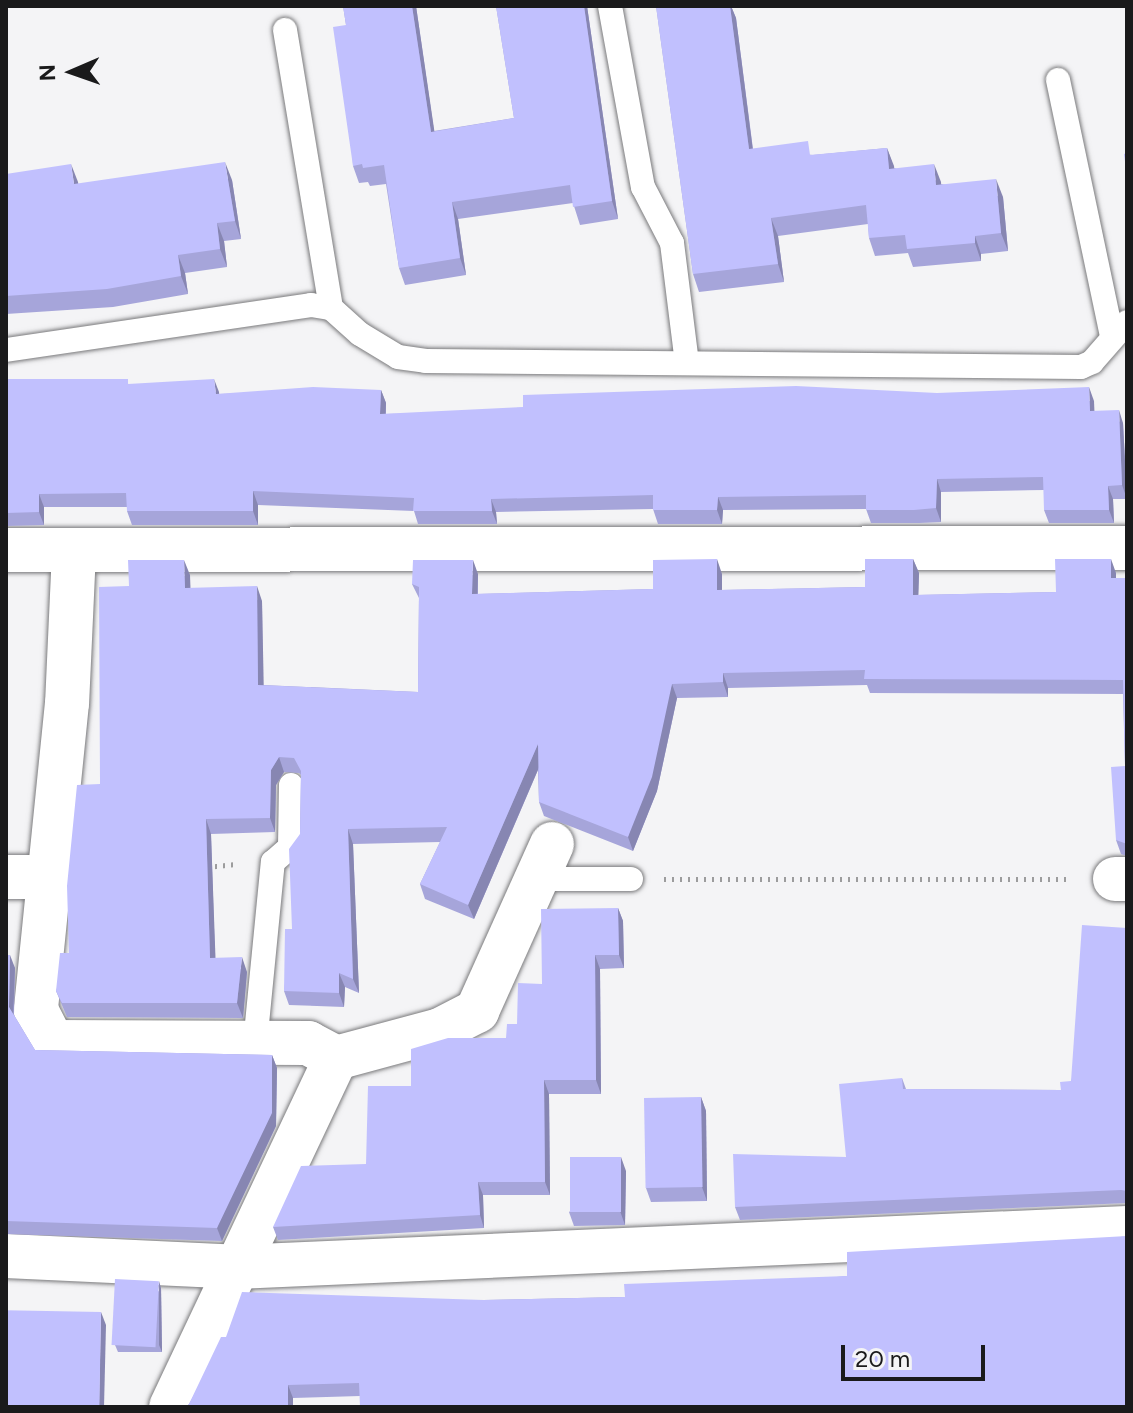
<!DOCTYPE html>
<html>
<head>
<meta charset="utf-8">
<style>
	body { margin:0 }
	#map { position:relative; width:1133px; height:1413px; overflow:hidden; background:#f4f4f6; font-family:Figtree,sans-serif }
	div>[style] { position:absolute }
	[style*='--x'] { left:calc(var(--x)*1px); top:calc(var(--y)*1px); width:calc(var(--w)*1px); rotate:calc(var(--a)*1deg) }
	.path>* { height:5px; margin-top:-2.5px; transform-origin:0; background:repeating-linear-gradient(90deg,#9c9c9d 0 2px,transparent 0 8px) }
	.roads { filter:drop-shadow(0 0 2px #7a7a7c) drop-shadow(0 0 2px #7a7a7c) }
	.lane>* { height:24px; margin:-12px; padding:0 12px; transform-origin:12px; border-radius:12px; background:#fff }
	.street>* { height:44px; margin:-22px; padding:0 22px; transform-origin:22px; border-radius:22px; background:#fff }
	.wall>* { inset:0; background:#a6a5da }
	.shaded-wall>* { inset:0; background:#8786b2 }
	.building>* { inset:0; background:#c1c0fe; transform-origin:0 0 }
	span { translate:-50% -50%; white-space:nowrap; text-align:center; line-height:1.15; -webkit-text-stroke:8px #f4f4f6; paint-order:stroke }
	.frame { position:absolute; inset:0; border:8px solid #1a1a1b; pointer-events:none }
	.north { position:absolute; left:32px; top:32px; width:80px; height:80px; -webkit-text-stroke:6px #f4f4f6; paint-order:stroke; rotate:268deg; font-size:22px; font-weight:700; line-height:32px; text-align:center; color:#1a1a1b }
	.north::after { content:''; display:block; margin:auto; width:28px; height:36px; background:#1a1a1b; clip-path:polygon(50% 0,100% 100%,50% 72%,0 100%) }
	.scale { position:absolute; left:841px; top:1345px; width:144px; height:36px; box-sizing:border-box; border:4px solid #1a1a1b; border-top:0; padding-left:10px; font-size:24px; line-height:28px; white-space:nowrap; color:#1a1a1b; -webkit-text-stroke:6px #f4f4f6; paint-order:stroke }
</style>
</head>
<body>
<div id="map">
	<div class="path">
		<div style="--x:207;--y:867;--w:29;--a:-6"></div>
		<div style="--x:664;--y:879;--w:406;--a:0"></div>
	</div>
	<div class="roads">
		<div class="lane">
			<div style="--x:610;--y:6;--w:184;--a:79.7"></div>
			<div style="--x:643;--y:187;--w:63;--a:62.6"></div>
			<div style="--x:672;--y:243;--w:121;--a:82.9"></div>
			<div style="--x:285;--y:30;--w:282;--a:80.6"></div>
			<div style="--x:1058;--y:80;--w:262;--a:78.1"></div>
			<div style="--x:6;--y:350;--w:308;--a:-8.4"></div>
			<div style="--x:311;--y:305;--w:20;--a:9"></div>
			<div style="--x:331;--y:308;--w:39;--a:42"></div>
			<div style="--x:360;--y:334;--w:44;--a:31.2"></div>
			<div style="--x:398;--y:357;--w:28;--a:8"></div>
			<div style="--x:426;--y:361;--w:655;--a:0.52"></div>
			<div style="--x:1081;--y:367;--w:12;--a:-24"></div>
			<div style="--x:1092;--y:362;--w:53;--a:-48.8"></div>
			<div style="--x:535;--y:879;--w:96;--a:0"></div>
			<div style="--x:255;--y:1044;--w:183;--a:-84.4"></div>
			<div style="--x:273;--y:862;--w:23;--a:-41"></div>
			<div style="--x:290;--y:847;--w:62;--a:-89.1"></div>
		</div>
		<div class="street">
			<div style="--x:6;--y:550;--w:1121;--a:-0.1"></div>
			<div style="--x:74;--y:551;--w:152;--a:92.6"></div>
			<div style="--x:67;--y:703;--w:309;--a:95.8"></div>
			<div style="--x:36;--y:1010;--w:36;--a:63"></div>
			<div style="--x:52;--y:1042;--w:256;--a:0.2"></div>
			<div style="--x:308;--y:1043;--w:32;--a:28"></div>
			<div style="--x:6;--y:877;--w:44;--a:0"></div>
			<div style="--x:1115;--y:879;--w:12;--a:0"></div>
			<div style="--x:6;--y:1256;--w:230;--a:2.7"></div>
			<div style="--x:236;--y:1267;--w:892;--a:-2.51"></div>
			<div style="--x:171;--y:1407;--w:386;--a:-64.7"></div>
			<div style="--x:336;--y:1058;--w:108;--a:-15.1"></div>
			<div style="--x:440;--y:1030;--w:42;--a:-27.2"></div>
			<div style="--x:477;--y:1011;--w:183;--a:-65.8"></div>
		</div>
	</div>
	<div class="wall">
		<div style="clip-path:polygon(343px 6px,416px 6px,434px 131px,514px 118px,496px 6px,587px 6px,618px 219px,580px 225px,573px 203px,458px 219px,466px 275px,405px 285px,399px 268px,386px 184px,370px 186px,368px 182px,359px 183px,353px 166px,346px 25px)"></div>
		<div style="clip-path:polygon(656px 6px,731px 6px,736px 18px,753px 149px,813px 155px,887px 148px,894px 168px,941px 182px,941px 184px,1003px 197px,1008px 251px,981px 254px,981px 261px,913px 267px,908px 253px,875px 256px,869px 238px,868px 224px,778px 236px,784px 282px,699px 292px,693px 274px)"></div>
		<div style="clip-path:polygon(6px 174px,78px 184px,232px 180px,241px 239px,224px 241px,227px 267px,185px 273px,188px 294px,113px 307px,6px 314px)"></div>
		<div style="clip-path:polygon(6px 379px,130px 384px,219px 392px,219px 394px,381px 390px,386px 403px,386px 414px,1094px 401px,1094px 411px,1123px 423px,1127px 499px,1113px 499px,1114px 523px,1049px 523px,1044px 510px,1044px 490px,941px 492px,941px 522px,919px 523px,871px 523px,866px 509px,723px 510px,722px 524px,658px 524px,653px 509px,496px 512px,497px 524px,418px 524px,414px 511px,258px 505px,258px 525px,132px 525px,127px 511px,127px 507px,44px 507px,44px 525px,6px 526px)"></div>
		<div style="clip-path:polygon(913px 559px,919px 573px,918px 595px,1056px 592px,1116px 573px,1116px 578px,1127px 578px,1127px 856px,1121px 854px,1116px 840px,1125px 766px,1123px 694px,870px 693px,867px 685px,728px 688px,728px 697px,677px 698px,657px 791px,633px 851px,544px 816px,539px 802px,538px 770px,474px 919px,425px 899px,420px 884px,440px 842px,353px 844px,359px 993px,345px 987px,344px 1007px,289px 1005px,284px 991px,292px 929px,300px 834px,301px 775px,299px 773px,284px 772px,276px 785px,275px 832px,211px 834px,215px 958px,247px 972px,243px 1018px,67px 1017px,56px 991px,69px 953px,100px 784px,129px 586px,190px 575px,190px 588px,262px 601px,263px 685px,418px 692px,419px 598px,412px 584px,478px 574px,478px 594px,653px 589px,722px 574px,722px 590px,865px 587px)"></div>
		<div style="clip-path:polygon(618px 908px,623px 921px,624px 968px,600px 969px,601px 1094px,549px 1094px,550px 1195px,483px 1195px,484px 1228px,278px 1240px,273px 1227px,366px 1164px,411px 1086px,506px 1038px,517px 1024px,542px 984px)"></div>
		<div style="clip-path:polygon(1127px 928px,1127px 1203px,740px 1220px,735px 1207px,846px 1157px,902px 1078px,906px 1089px,1061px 1090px,1071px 1081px)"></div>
		<div style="clip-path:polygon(6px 955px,15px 968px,14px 1015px,35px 1050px,272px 1055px,277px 1068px,276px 1126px,222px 1241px,6px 1234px)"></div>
		<div style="clip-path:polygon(701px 1097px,706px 1111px,707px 1201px,651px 1202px,646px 1188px)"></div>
		<div style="clip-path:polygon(626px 1171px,625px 1225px,574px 1226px,569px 1212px)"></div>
		<div style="clip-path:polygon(1127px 1236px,360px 1396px,293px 1398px,293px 1407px,186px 1407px,189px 1404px,226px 1337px,484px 1300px,625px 1297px,847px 1276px)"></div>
		<div style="clip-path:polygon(161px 1288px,162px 1352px,118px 1352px,115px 1345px)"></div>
	</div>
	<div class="shaded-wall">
		<div style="clip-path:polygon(412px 6px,416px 6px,437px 149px,431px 132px)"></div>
		<div style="clip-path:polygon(584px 6px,587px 6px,618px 219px,612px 201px)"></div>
		<div style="clip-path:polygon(730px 6px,731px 6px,736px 18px,755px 167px,749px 149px)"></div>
		<div style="clip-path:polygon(887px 148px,894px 166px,896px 186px,889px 169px)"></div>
		<div style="clip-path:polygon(225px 162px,232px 180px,241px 239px,235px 221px)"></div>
		<div style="clip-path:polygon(71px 164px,78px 182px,81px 202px,74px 184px)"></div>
		<div style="clip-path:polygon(934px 164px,941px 182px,942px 202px,936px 185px)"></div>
		<div style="clip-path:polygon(996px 179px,1003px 197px,1008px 251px,1001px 233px)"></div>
		<div style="clip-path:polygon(452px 202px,458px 219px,466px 275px,460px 258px)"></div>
		<div style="clip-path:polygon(771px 218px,778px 236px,784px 282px,778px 264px)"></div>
		<div style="clip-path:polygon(217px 223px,224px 241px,227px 267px,220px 249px)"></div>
		<div style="clip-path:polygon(975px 236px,981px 254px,981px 261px,975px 243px)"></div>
		<div style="clip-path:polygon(178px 255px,185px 273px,188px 294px,181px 276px)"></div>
		<div style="clip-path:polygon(214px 379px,219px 392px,220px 408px,216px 394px)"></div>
		<div style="clip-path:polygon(1089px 387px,1094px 401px,1095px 425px,1090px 411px)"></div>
		<div style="clip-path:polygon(381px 390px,386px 403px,385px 427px,380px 414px)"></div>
		<div style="clip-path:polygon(1119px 410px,1123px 423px,1127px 499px,1122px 485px)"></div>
		<div style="clip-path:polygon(937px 479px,941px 492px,941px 522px,936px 508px)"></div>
		<div style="clip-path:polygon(1108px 486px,1113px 499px,1114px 523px,1109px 510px)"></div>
		<div style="clip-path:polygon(253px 491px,258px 505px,258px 525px,253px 511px)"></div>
		<div style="clip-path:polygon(39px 494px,44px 507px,44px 525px,39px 512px)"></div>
		<div style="clip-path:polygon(718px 497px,723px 510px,722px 524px,717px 510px)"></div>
		<div style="clip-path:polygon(491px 499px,496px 512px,497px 524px,492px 511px)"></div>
		<div style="clip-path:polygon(717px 559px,722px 574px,722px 604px,717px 590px)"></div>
		<div style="clip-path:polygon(913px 559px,919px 573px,918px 610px,913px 595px)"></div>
		<div style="clip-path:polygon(1111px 559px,1116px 573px,1116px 592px,1111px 578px)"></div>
		<div style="clip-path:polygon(184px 560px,190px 575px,191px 602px,185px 588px)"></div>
		<div style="clip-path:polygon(473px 560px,478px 574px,477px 608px,472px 594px)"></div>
		<div style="clip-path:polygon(257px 586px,262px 601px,264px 699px,258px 685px)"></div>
		<div style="clip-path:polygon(723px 673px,728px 688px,728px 697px,723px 682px)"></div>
		<div style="clip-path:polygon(672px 684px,677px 698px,657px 791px,633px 851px,628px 837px)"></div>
		<div style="clip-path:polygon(6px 727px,8px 811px,6px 807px)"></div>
		<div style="clip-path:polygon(538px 744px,543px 758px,474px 919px,468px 905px)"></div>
		<div style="clip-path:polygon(279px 757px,284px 772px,276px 785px,275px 832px,270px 818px,271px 770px)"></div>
		<div style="clip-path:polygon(206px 819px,211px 834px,216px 972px,210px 958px)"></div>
		<div style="clip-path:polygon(348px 829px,353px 844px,359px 993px,353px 979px)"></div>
		<div style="clip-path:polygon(618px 908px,623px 921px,624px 968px,619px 955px)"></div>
		<div style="clip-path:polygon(10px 955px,15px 968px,13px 1020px,9px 1007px)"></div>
		<div style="clip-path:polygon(595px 955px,600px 969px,601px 1094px,596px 1080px)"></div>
		<div style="clip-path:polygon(242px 957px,247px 972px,243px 1018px,237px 1003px)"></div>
		<div style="clip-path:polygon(339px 973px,345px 987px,344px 1007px,339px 993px)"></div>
		<div style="clip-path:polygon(272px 1055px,277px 1068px,276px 1126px,222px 1241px,217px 1228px)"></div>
		<div style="clip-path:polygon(544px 1080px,549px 1094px,550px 1195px,545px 1182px)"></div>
		<div style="clip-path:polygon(701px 1097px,706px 1111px,707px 1201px,702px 1187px)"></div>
		<div style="clip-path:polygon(621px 1157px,626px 1171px,625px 1225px,620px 1211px)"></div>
		<div style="clip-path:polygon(478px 1182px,483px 1195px,484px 1228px,480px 1215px)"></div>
		<div style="clip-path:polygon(159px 1281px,161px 1288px,162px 1352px,159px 1345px)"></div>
		<div style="clip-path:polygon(101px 1312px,106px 1325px,104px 1407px,99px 1407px)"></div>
		<div style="clip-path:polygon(288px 1385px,293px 1398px,293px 1407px,288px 1407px)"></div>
	</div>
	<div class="building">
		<div style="clip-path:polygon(343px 6px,412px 6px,431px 132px,514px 118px,496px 6px,584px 6px,612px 201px,573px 207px,570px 185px,452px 202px,460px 258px,399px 268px,384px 165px,363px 168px,362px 164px,353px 166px,333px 27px,346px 25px)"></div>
		<div style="clip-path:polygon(656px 6px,730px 6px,749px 149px,808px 141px,810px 155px,887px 148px,889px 169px,934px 164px,936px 185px,996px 179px,1001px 233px,975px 236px,975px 243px,907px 249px,905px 235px,869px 238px,866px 205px,771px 218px,778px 264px,693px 274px)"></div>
		<div style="clip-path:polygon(1127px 153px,1127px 176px,1124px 154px)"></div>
		<div style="clip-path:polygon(225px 162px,235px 221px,217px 223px,220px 249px,178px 255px,181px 276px,107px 289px,6px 296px,6px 174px,71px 164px,74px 184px)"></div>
		<div style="clip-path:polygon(6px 379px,128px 379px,128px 384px,214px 379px,216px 394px,313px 387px,381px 390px,380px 414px,523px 407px,523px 395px,796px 386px,937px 393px,1089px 387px,1090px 411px,1119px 410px,1122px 485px,1108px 486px,1109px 510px,1044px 510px,1043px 477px,937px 479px,936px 508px,914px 510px,866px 510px,866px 495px,718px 497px,717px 510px,653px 510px,653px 495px,491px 499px,492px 511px,413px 511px,414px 498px,253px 491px,253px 511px,127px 511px,126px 493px,39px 494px,39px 512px,6px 513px)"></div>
		<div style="clip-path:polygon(717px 559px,717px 590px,865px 587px,865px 559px,913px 559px,913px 595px,1056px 592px,1055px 559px,1111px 559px,1111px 578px,1127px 578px,1127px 844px,1116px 840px,1111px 767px,1125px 766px,1123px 680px,864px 679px,865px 670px,723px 673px,723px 682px,672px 684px,652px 777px,628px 837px,539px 802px,538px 744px,468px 905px,420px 884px,447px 827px,348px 829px,353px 979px,339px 973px,339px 993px,284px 991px,285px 929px,292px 929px,289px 849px,300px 834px,301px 771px,294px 758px,279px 757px,271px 770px,270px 818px,206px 819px,210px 958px,242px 957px,237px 1003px,62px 1003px,56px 991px,60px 953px,69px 953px,67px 886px,77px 785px,100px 784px,99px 587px,129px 586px,128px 560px,184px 560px,185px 588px,257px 586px,258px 685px,418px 692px,419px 587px,412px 584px,413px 560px,473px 560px,472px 594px,653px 589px,653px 560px)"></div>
		<div style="clip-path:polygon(618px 908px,619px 955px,595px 955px,596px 1080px,544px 1080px,545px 1182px,478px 1182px,480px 1215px,273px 1227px,301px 1166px,366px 1164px,368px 1086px,411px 1086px,411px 1049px,448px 1038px,506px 1038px,507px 1024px,517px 1024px,518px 983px,542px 984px,541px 909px)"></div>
		<div style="clip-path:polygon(1082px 925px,1127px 928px,1127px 1191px,1121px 1190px,735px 1207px,733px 1154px,846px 1157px,839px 1084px,902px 1078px,903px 1089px,1061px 1090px,1060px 1082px,1071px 1081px)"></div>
		<div style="clip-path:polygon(6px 955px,10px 955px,9px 1007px,35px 1050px,272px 1055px,272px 1113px,217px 1228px,6px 1221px)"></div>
		<div style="left:701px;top:1097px;width:90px;height:57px;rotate:89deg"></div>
		<div style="left:570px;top:1157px;width:51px;height:55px"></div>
		<div style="clip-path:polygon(1127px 1236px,1127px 1407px,360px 1407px,359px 1383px,288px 1385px,288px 1407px,186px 1407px,189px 1404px,221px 1337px,226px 1337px,242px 1292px,484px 1300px,625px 1297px,624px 1284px,847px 1276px,847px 1252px)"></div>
		<div style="left:115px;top:1279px;width:44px;height:66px;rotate:3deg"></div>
		<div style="left:101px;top:1312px;width:95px;height:95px;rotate:91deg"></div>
	</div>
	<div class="frame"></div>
	<div class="north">N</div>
	<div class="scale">20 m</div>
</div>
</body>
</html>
